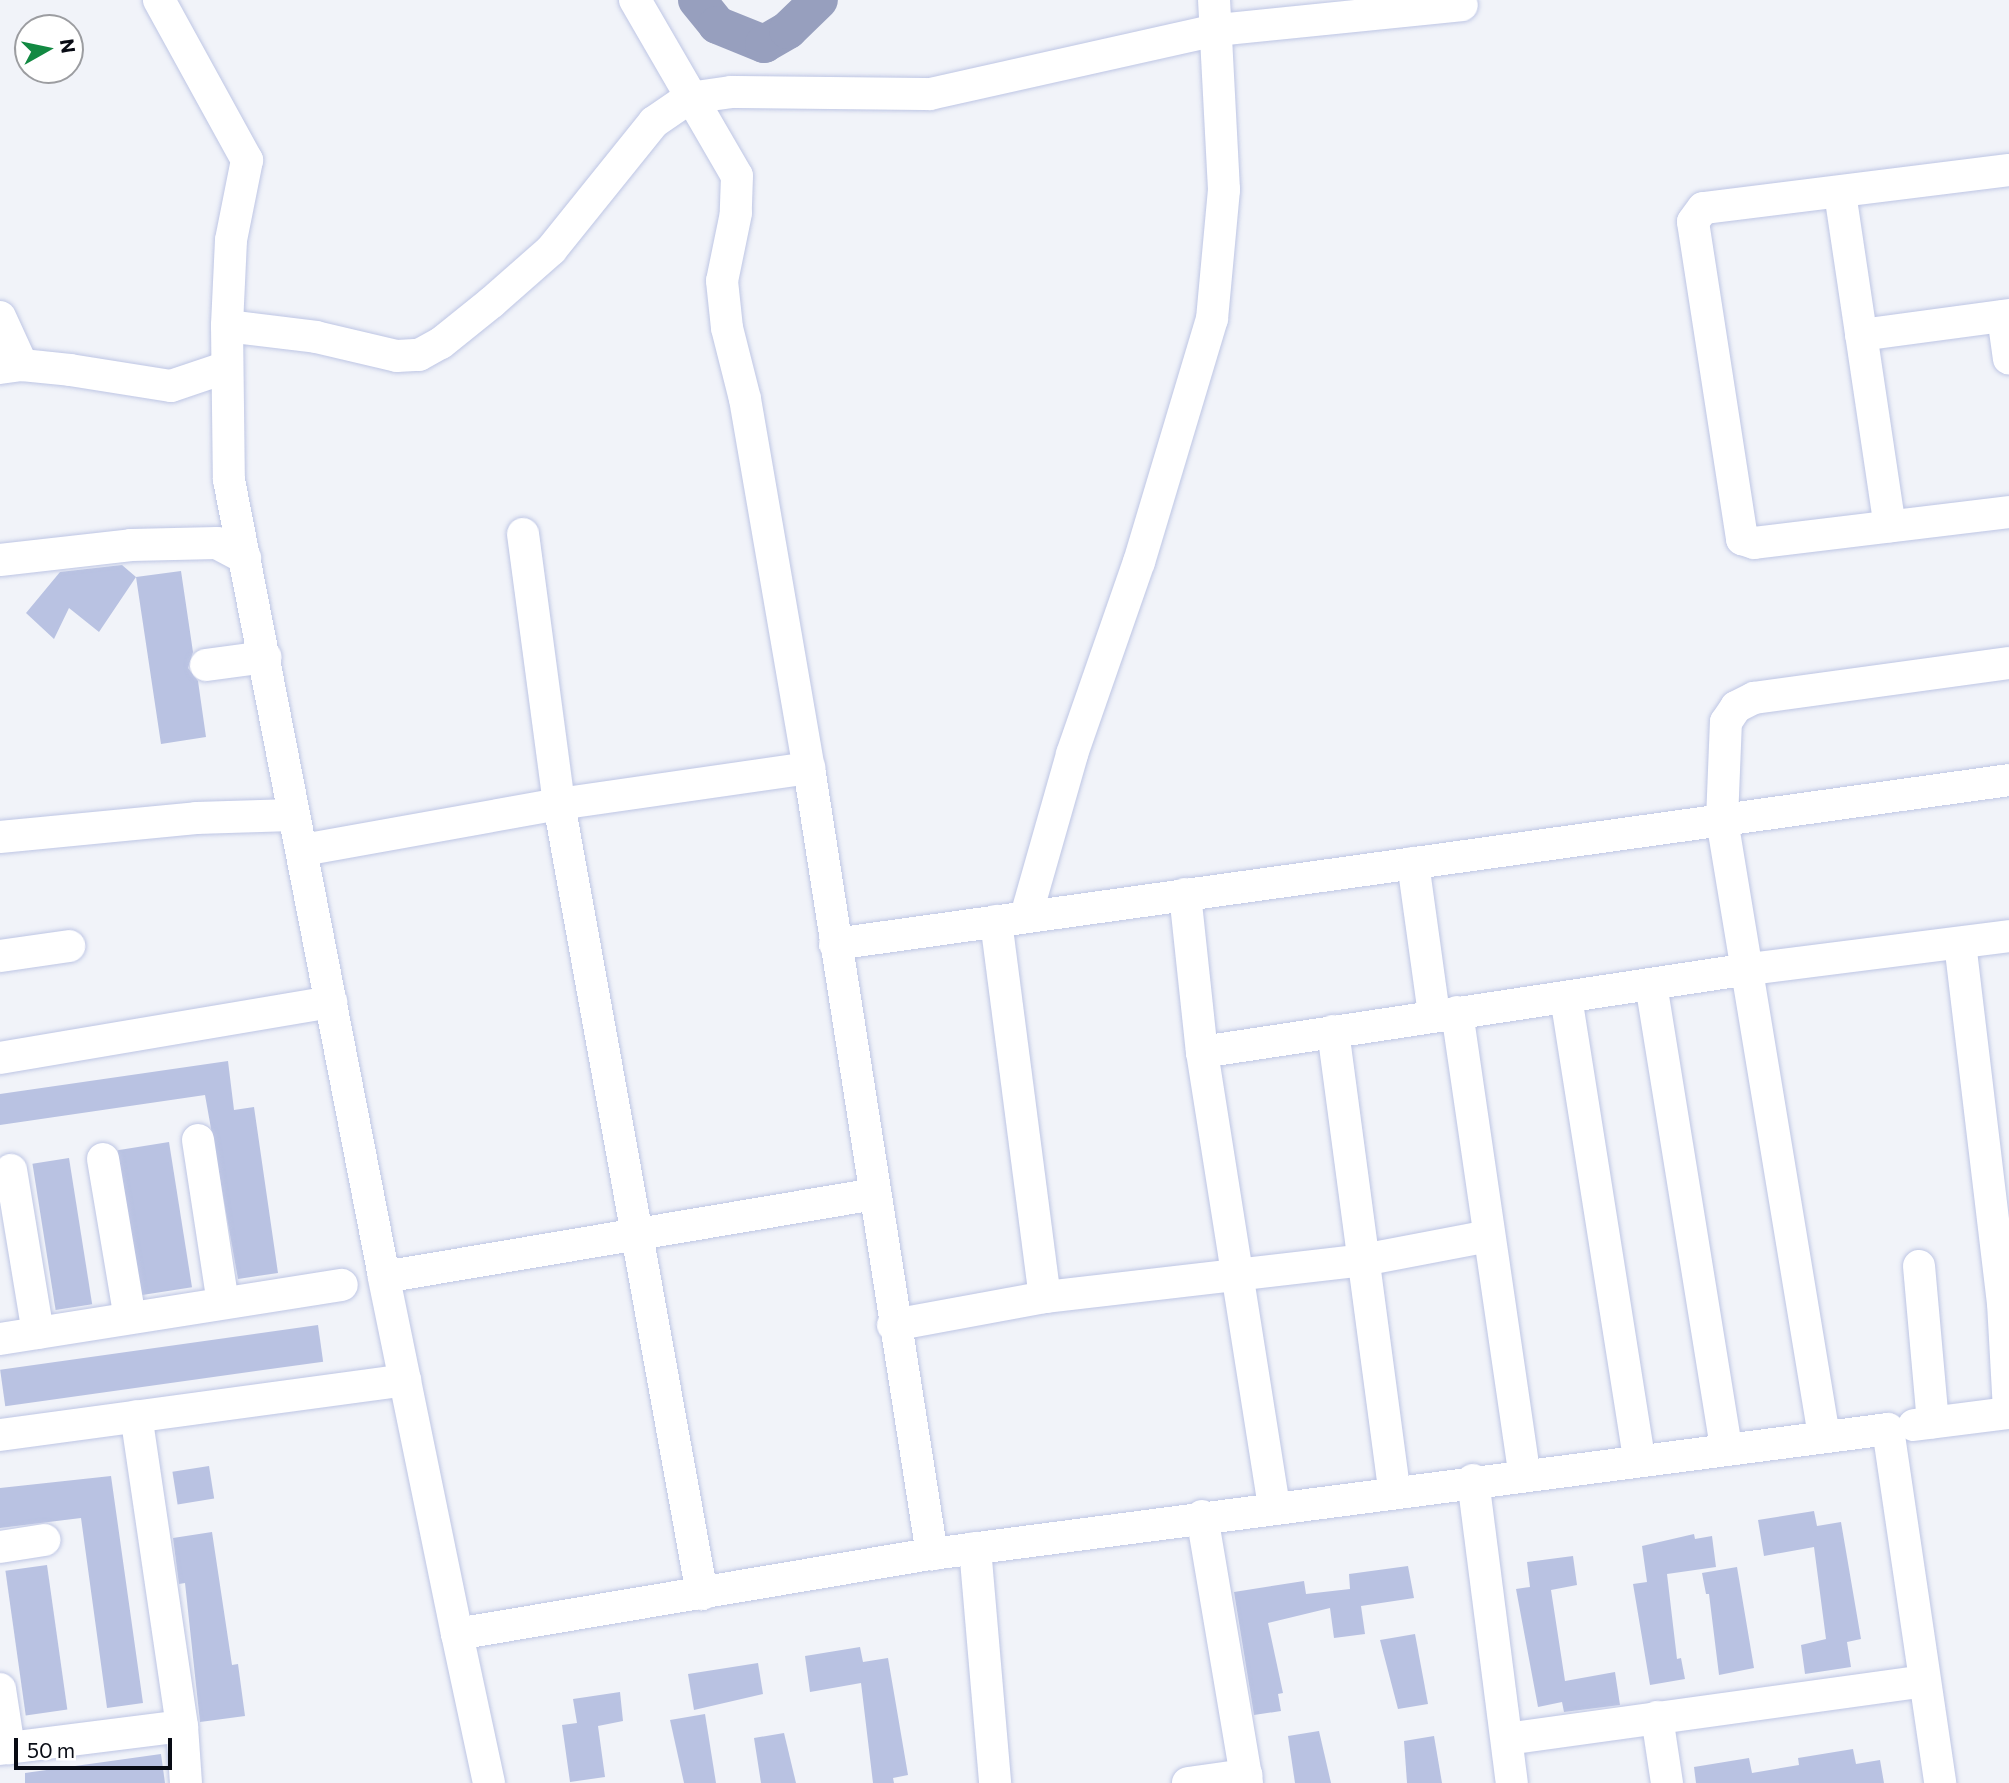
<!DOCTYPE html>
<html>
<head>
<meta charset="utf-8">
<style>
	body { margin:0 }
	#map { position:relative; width:2009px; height:1783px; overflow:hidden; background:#f1f3f9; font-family:Commissioner,sans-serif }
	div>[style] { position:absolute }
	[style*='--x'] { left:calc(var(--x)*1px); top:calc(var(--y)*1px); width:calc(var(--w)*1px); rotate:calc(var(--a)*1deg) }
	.river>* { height:38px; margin:-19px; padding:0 19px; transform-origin:19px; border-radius:19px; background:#979fbe }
	.building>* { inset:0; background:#b9c2e2; transform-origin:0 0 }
	.roads { filter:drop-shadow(0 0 2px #bec6e4) drop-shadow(0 0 2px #bec6e4) }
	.minor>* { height:32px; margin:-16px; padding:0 16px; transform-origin:16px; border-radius:16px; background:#fff }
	span { translate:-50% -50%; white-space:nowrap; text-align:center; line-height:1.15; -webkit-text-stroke:6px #fff; paint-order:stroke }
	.north { position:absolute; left:14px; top:14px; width:70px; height:70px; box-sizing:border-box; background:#fff; border:2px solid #9c9da1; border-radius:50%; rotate:81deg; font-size:19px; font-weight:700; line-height:28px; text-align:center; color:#080b14 }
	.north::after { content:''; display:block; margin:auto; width:24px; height:32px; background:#128942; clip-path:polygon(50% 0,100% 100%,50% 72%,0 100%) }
	.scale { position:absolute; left:14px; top:1738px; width:158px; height:32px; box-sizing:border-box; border:4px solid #080b14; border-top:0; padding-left:9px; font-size:21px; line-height:24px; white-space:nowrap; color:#080b14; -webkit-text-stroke:5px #fff; paint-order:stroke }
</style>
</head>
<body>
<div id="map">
	<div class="river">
		<div style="--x:697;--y:0;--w:32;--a:51"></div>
		<div style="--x:717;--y:25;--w:51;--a:22"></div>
		<div style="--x:764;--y:44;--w:28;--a:-30"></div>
		<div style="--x:788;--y:30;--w:43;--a:-44.1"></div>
	</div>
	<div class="building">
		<div style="clip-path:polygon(122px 565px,136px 577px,99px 632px,69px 608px,54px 639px,26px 613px,60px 572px)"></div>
		<div style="clip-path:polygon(181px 571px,193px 652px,188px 668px,198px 681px,206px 737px,161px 744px,136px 577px)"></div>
		<div style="clip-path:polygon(228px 1061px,234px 1110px,254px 1107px,278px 1273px,238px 1279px,205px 1095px,0 1125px,0 1094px)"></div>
		<div style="left:169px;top:1142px;width:147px;height:52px;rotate:81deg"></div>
		<div style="left:69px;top:1158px;width:148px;height:37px;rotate:81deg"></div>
		<div style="left:318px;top:1325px;width:37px;height:321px;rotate:82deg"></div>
		<div style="left:209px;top:1466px;width:33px;height:37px;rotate:81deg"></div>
		<div style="clip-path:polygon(111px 1476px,143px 1703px,107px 1708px,81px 1518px,0 1528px,0 1488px)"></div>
		<div style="clip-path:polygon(1814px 1511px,1817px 1526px,1841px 1522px,1861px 1639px,1847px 1642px,1851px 1667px,1805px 1674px,1801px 1645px,1826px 1639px,1814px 1547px,1764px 1556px,1758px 1520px)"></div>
		<div style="clip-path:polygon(212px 1532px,232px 1665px,238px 1664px,245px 1716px,200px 1722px,185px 1583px,179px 1584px,173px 1538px)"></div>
		<div style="clip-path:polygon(1694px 1534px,1695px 1539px,1712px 1536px,1716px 1567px,1667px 1574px,1677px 1659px,1681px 1658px,1685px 1679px,1650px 1685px,1633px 1584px,1647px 1582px,1642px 1546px)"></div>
		<div style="clip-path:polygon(1573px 1556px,1577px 1585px,1551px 1590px,1565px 1681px,1615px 1672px,1620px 1705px,1564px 1712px,1562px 1702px,1538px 1707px,1516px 1589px,1530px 1587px,1527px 1562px)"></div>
		<div style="left:47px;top:1565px;width:146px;height:42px;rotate:82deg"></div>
		<div style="clip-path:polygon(1408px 1566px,1414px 1598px,1361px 1606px,1365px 1634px,1334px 1638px,1330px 1608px,1268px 1623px,1283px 1693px,1278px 1694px,1281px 1711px,1254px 1715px,1234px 1592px,1304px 1581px,1306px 1594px,1350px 1589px,1349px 1574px)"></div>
		<div style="clip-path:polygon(1737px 1567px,1754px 1668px,1719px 1675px,1709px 1594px,1706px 1594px,1702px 1573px)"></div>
		<div style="clip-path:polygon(1415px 1634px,1428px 1704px,1398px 1709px,1380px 1640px)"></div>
		<div style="clip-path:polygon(860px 1647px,863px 1662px,888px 1658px,908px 1775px,893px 1778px,894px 1783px,873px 1783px,861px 1683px,810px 1692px,805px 1656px)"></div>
		<div style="clip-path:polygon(758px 1663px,763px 1694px,694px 1710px,688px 1674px)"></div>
		<div style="clip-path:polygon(620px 1692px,623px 1721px,598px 1726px,605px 1777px,570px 1782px,562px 1725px,577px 1723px,573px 1699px)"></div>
		<div style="clip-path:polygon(705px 1714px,716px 1783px,684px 1783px,670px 1720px)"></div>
		<div style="clip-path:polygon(1319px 1731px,1331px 1783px,1295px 1783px,1288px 1736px)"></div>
		<div style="clip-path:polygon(784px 1733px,796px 1783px,761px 1783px,754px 1738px)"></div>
		<div style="clip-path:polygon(1434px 1736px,1442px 1783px,1407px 1783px,1404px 1741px)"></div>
		<div style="clip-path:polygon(1853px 1749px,1856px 1764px,1880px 1760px,1884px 1783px,1696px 1783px,1694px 1767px,1749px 1758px,1752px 1773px,1799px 1765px,1798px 1758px)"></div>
		<div style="clip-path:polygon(161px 1754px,165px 1783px,25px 1783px,25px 1773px)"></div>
	</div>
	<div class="roads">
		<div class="minor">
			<div style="--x:159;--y:0;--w:183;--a:61.2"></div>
			<div style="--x:247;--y:160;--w:82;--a:101.3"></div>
			<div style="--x:231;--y:240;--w:86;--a:92.7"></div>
			<div style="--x:227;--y:326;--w:90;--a:7"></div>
			<div style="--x:316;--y:337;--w:83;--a:13.2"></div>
			<div style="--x:397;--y:356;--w:22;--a:-3"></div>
			<div style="--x:419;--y:355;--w:25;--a:-29"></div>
			<div style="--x:441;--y:343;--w:65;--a:-38.8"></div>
			<div style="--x:492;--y:302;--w:79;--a:-41.4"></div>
			<div style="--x:551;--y:250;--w:164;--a:-51.2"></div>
			<div style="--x:654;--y:122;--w:42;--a:-34.4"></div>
			<div style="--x:689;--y:98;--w:42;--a:-8.1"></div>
			<div style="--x:731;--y:92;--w:199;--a:0.6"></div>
			<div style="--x:930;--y:94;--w:294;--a:-12.6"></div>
			<div style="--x:1217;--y:30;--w:246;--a:-5.8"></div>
			<div style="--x:635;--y:0;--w:203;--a:59.9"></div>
			<div style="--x:737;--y:176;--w:37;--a:92"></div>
			<div style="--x:736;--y:213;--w:69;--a:101.6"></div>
			<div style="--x:722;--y:281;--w:47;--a:83.9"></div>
			<div style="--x:727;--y:328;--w:73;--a:75.8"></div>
			<div style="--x:745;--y:399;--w:375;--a:80.2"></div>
			<div style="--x:809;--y:768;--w:796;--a:81.11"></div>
			<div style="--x:2009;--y:170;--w:308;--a:172.9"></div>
			<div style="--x:1703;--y:208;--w:17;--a:126"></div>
			<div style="--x:1693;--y:222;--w:321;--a:81.2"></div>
			<div style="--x:1742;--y:539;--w:13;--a:18"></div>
			<div style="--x:1754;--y:543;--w:257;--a:-6.9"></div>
			<div style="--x:1840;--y:193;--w:337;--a:81.5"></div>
			<div style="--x:2003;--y:316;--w:43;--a:82.1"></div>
			<div style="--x:0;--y:317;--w:53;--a:65.4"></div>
			<div style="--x:227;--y:326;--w:154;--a:89.3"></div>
			<div style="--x:229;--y:480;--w:812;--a:78.99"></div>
			<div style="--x:1861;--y:335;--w:149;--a:-7.7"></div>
			<div style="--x:0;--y:368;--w:22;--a:-8"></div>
			<div style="--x:22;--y:365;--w:48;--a:5.9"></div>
			<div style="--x:70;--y:370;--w:102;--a:9"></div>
			<div style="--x:171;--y:386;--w:59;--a:-18.7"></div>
			<div style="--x:523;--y:534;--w:272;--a:82.4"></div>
			<div style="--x:559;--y:804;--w:803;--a:79.74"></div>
			<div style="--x:0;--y:560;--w:132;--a:-6.5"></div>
			<div style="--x:131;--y:545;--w:86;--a:-1.3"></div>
			<div style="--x:217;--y:543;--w:32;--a:28"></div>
			<div style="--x:206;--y:665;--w:60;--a:-7.7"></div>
			<div style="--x:0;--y:837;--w:197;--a:-5.5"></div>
			<div style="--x:196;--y:818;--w:97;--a:-1.8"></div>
			<div style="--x:303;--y:850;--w:260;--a:-10.2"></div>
			<div style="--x:559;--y:804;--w:253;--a:-8.2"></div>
			<div style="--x:1413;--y:863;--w:153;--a:82.1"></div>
			<div style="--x:1185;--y:894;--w:159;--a:83.9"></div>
			<div style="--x:1202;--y:1052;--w:461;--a:81"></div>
			<div style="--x:1026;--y:916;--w:168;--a:-74.1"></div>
			<div style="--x:1072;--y:754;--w:203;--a:-70.8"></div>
			<div style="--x:1139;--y:562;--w:254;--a:-73.3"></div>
			<div style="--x:1212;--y:319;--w:130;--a:-84.7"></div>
			<div style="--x:1224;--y:190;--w:190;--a:-93"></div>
			<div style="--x:996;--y:921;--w:379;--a:82.6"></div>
			<div style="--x:1960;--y:943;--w:363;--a:83.2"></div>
			<div style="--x:2003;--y:1303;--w:106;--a:86.8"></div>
			<div style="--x:835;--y:944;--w:1185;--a:-7.95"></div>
			<div style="--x:0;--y:956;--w:70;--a:-8.2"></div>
			<div style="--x:1651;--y:984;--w:471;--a:80.8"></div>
			<div style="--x:1566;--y:997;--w:469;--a:81"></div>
			<div style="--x:1457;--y:1012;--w:467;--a:81.7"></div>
			<div style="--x:1333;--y:1031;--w:463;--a:82.4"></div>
			<div style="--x:1202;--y:1052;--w:553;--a:-8.63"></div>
			<div style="--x:1749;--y:969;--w:262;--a:-7.2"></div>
			<div style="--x:0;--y:1058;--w:336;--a:-9.6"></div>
			<div style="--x:198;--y:1140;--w:165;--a:81.3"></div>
			<div style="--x:103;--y:1159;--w:161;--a:80.4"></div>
			<div style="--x:11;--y:1170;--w:165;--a:80.6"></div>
			<div style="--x:1919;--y:1266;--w:157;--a:84.9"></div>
			<div style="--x:893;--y:1325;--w:155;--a:-10.4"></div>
			<div style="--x:1045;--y:1297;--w:320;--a:-6.6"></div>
			<div style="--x:1363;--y:1260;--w:128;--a:-10.8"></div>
			<div style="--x:0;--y:1339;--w:346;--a:-9"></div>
			<div style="--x:1914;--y:1425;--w:96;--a:-7.2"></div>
			<div style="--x:0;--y:1435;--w:409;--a:-7.7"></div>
			<div style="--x:1824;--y:1436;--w:624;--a:-99.4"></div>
			<div style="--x:1722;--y:820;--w:98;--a:-87.7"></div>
			<div style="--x:1726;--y:722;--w:18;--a:-56"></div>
			<div style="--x:1736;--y:707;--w:20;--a:-27"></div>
			<div style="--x:1754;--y:698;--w:257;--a:-7.8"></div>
			<div style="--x:1473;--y:1480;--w:305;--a:82.7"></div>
			<div style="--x:1202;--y:1516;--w:263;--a:80.4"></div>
			<div style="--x:0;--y:1547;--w:45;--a:-9"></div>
			<div style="--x:975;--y:1548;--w:236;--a:85.1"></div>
			<div style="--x:457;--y:1634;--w:364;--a:-101.6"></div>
			<div style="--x:384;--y:1277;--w:496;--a:-9.6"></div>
			<div style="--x:0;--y:1689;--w:60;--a:81.3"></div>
			<div style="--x:1657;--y:1717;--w:67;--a:81.4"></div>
			<div style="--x:182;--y:1726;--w:57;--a:86"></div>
			<div style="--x:1507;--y:1739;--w:420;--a:-7.9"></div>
			<div style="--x:0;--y:1749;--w:183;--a:-7.2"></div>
			<div style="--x:182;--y:1726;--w:313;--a:-98.4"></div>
			<div style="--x:489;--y:1783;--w:152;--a:-102.1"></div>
			<div style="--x:457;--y:1634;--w:482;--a:-9.6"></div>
			<div style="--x:932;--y:1554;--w:964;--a:-7.45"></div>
			<div style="--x:1888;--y:1429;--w:358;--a:81.6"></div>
			<div style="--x:1188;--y:1783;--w:59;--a:-7.9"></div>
			<div style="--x:1246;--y:1775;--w:8;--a:83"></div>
		</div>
	</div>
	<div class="north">N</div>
	<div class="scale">50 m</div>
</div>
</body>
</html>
